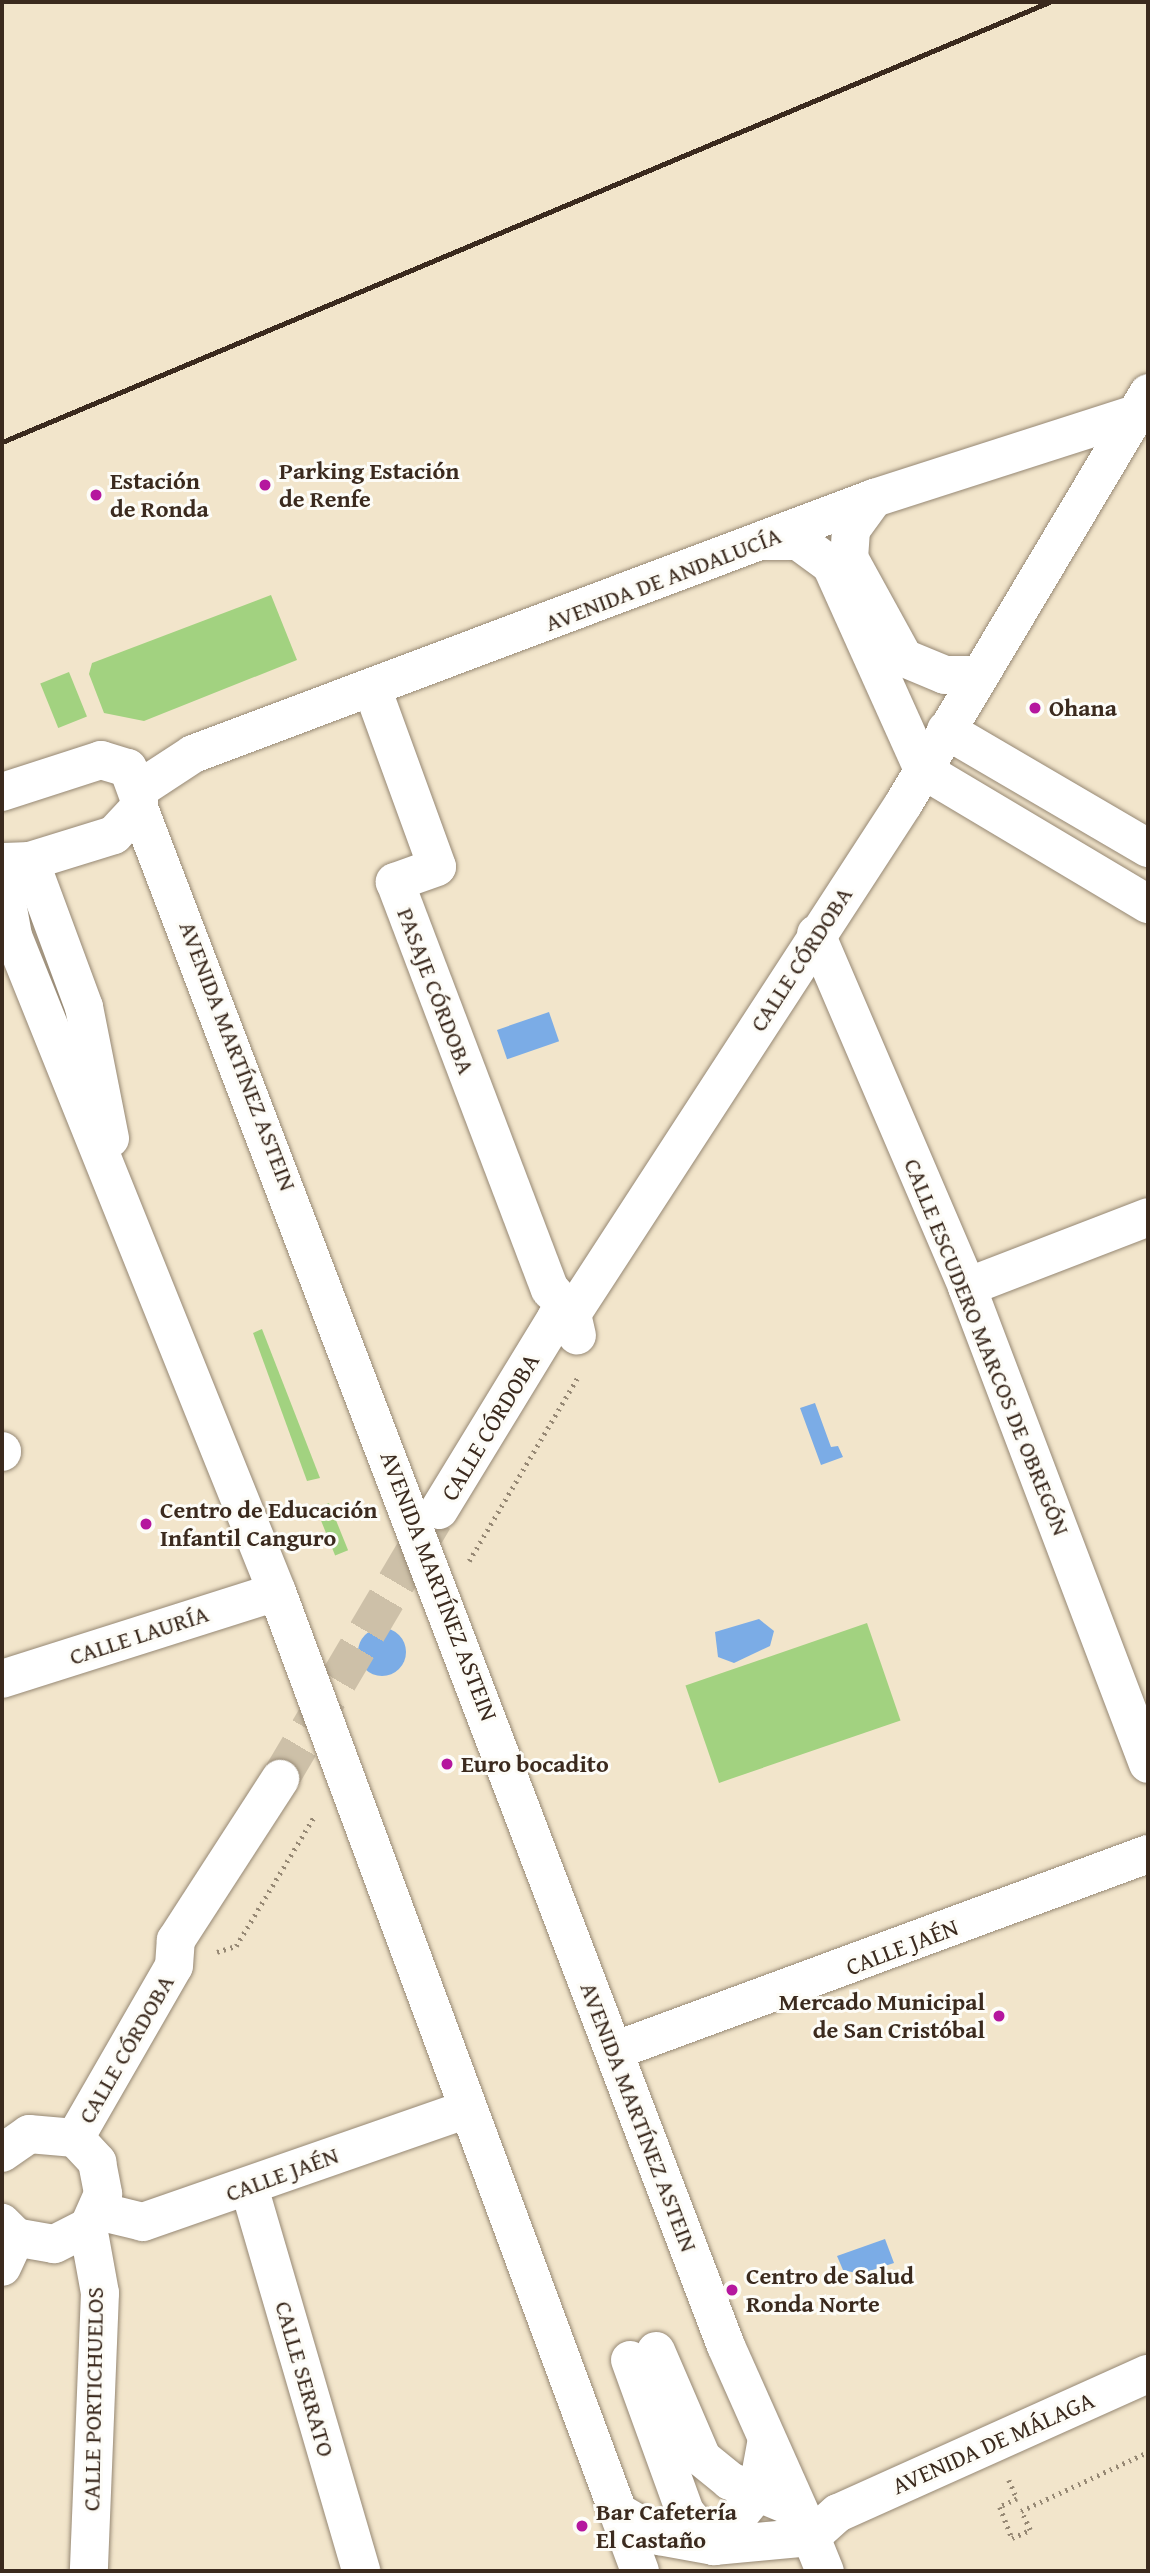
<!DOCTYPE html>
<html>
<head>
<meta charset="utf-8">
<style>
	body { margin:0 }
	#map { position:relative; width:1150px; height:2573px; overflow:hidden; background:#f2e5cb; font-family:"Gentium Book Plus",serif }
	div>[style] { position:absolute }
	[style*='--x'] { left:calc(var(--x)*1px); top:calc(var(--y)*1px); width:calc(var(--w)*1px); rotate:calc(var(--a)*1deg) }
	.green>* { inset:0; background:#a2d280; transform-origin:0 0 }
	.water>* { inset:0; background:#7bace6; transform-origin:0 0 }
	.round { border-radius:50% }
	.minor-tunnel>* { height:38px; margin-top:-19px; transform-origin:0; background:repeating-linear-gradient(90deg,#cdc0a8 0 38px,transparent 0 57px) }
	.path>* { height:4.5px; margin-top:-2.25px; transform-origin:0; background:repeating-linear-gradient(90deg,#968874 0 2px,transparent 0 7px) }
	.roads { filter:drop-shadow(0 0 2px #968874) drop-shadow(0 0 2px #968874) }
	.minor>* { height:38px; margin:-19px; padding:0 19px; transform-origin:19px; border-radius:19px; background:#fff }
	.major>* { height:38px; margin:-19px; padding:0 19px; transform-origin:19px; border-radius:19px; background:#fff }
	.rail>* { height:5px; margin:-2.5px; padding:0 2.5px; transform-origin:2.5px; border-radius:2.5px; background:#3b2a1e }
	.dots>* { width:19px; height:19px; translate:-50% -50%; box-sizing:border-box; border:4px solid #fdfcf7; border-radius:50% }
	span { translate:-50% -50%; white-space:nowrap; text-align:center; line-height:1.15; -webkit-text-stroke:6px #fdfcf7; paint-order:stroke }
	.poi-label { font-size:24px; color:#3b2a1e; font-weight:700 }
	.left { translate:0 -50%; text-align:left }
	.right { translate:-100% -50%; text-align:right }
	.street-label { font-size:24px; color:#3b2a1e }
	.frame { position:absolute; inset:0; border:4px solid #3b2a1e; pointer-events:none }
</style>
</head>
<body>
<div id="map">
	<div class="green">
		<div style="clip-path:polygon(271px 595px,297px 660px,144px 721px,104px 713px,89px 674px,92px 663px)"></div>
		<div style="left:69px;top:672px;width:48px;height:31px;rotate:68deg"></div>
		<div style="clip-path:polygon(262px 1329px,320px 1478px,307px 1481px,253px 1333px)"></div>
		<div style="left:329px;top:1503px;width:51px;height:14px;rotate:68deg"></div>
		<div style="left:867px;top:1623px;width:103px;height:192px;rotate:71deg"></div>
	</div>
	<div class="water">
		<div style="left:549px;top:1012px;width:31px;height:55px;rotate:71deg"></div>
		<div style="clip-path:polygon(815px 1403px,831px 1447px,838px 1446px,843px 1457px,821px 1465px,800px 1408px)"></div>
		<div style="clip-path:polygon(759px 1619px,774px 1631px,770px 1646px,734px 1663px,718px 1657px,715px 1632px)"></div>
		<div class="round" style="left:358px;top:1628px;width:48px;height:48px"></div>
		<div style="clip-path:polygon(885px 2239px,894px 2263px,860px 2274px,843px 2270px,837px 2256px)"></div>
	</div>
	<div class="minor-tunnel">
		<div style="--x:280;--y:1779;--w:302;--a:-59.4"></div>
	</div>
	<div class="path">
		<div style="--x:469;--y:1561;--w:216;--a:-59.4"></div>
		<div style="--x:217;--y:1952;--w:20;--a:-18"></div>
		<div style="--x:236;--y:1946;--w:153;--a:-58.9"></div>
		<div style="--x:1009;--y:2480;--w:21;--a:67"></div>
		<div style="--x:1017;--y:2499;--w:19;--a:155"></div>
		<div style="--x:1000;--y:2507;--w:33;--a:69"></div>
		<div style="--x:1012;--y:2538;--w:20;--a:-24"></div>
		<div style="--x:1030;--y:2530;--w:21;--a:-115"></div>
		<div style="--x:1021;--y:2511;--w:140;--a:-24.9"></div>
	</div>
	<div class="roads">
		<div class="minor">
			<div style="--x:874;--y:498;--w:39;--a:126"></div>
			<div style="--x:851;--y:530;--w:28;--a:94"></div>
			<div style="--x:849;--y:558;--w:114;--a:61.2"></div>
			<div style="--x:904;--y:658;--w:44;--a:22.5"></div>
			<div style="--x:945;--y:675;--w:35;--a:0"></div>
			<div style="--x:764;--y:541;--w:34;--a:0"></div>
			<div style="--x:798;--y:541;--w:41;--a:36"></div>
			<div style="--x:831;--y:565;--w:225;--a:65.8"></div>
			<div style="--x:923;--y:770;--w:262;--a:30.8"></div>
			<div style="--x:372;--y:688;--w:190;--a:70"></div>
			<div style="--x:437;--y:867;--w:45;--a:160.3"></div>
			<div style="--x:395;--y:882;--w:436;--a:69.2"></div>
			<div style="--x:550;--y:1289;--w:33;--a:49"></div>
			<div style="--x:572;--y:1314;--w:22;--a:77"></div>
			<div style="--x:946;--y:730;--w:234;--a:30.3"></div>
			<div style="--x:138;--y:790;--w:66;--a:-33.2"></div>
			<div style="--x:193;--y:754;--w:728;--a:-20.6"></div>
			<div style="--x:874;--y:498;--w:275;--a:-17.8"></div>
			<div style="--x:816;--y:934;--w:384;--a:66.8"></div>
			<div style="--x:967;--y:1287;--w:510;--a:69.22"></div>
			<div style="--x:967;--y:1287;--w:194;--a:-21.1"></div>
			<div style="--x:2;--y:1451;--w:1;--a:90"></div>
			<div style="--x:439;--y:1510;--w:225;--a:-58.6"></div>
			<div style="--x:556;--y:1318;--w:16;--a:-14"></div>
			<div style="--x:572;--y:1314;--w:609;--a:-56.99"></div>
			<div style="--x:904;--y:803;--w:477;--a:-59.2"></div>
			<div style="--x:2;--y:1679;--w:288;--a:-17.6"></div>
			<div style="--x:614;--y:2051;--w:569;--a:-20.25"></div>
			<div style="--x:75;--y:2138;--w:198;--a:-60.1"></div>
			<div style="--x:174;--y:1966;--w:26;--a:-86"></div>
			<div style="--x:176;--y:1940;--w:192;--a:-57.1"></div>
			<div style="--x:2;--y:2153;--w:33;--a:-35"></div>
			<div style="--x:29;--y:2134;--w:46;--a:5"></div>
			<div style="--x:75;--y:2138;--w:33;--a:47"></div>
			<div style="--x:97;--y:2162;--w:33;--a:79"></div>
			<div style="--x:103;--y:2194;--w:36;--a:114"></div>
			<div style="--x:88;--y:2227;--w:38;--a:153"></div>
			<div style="--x:54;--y:2244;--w:39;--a:-170"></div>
			<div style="--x:16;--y:2237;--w:20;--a:-135"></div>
			<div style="--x:249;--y:2187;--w:400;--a:73.7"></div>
			<div style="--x:98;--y:2211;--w:46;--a:13.7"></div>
			<div style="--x:143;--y:2222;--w:341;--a:-19.2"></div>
			<div style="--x:88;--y:2227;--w:67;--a:79.7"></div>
			<div style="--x:100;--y:2293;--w:278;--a:92.3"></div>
			<div style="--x:2;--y:2267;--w:33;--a:-65"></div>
			<div style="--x:656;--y:2351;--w:116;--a:66.7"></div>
			<div style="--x:702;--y:2458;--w:36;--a:39"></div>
			<div style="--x:730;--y:2481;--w:63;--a:22.5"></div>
			<div style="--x:630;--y:2360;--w:162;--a:70.1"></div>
			<div style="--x:685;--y:2512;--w:45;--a:49.5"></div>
			<div style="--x:618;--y:2512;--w:63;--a:69.6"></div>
			<div style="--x:811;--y:2537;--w:37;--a:68"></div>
		</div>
		<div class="major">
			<div style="--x:2;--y:792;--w:104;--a:-17.9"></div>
			<div style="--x:101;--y:760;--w:28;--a:17"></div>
			<div style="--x:128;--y:768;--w:32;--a:70"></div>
			<div style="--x:139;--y:798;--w:10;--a:90"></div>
			<div style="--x:139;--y:808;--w:37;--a:133"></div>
			<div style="--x:114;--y:835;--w:88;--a:162.8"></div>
			<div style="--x:30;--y:861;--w:26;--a:178"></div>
			<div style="--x:139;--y:808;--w:1646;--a:69.11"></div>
			<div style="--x:726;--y:2346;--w:209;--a:66"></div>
			<div style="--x:30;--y:861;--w:156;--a:69.7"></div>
			<div style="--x:84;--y:1007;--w:134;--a:78.8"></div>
			<div style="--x:9;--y:864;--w:23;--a:103"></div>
			<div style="--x:4;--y:886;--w:51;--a:79.8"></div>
			<div style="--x:13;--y:936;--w:707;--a:68.08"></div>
			<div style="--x:277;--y:1592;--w:981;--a:69.66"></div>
			<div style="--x:618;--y:2512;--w:48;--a:30.3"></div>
			<div style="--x:659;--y:2536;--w:56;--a:10.3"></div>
			<div style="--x:714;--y:2546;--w:97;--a:-5.3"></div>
			<div style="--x:811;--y:2537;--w:36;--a:-42"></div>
			<div style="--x:838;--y:2513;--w:340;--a:-24.2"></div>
			<div style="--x:714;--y:2546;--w:68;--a:-50.9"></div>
			<div style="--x:757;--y:2493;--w:50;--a:-79.6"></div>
		</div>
	</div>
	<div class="rail">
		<div style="--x:2;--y:442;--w:1136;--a:-22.79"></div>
	</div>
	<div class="dots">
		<div style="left:265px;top:485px;background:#b5179e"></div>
		<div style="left:96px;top:495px;background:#b5179e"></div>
		<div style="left:1035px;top:708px;background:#b5179e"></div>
		<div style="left:146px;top:1524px;background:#b5179e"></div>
		<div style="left:447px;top:1764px;background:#b5179e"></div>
		<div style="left:999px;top:2016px;background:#b5179e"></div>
		<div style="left:732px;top:2290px;background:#b5179e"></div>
		<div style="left:582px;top:2526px;background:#b5179e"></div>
	</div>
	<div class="poi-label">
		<span class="left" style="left:279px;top:485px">Parking Estación<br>de Renfe</span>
		<span class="left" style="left:110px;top:495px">Estación<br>de Ronda</span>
		<span class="left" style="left:1049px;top:708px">Ohana</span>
		<span class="left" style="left:160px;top:1524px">Centro de Educación<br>Infantil Canguro</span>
		<span class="left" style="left:461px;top:1764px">Euro bocadito</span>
		<span class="right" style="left:985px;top:2016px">Mercado Municipal<br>de San Cristóbal</span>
		<span class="left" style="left:746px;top:2290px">Centro de Salud<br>Ronda Norte</span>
		<span class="left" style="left:596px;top:2526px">Bar Cafetería<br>El Castaño</span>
	</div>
	<div class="street-label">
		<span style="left:663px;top:579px;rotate:-21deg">AVENIDA DE ANDALUCÍA</span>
		<span style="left:801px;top:959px;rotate:-57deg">CALLE CÓRDOBA</span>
		<span style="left:436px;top:991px;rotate:69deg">PASAJE CÓRDOBA</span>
		<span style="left:238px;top:1056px;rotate:69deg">AVENIDA MARTÍNEZ ASTEIN</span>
		<span style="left:987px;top:1347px;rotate:68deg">CALLE ESCUDERO MARCOS DE OBREGÓN</span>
		<span style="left:490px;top:1427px;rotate:-59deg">CALLE CÓRDOBA</span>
		<span style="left:439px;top:1586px;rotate:69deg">AVENIDA MARTÍNEZ ASTEIN</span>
		<span style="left:139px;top:1635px;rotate:-18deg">CALLE LAURÍA</span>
		<span style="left:902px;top:1947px;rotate:-21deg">CALLE JAÉN</span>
		<span style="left:126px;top:2049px;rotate:-60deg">CALLE CÓRDOBA</span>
		<span style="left:639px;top:2117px;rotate:69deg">AVENIDA MARTÍNEZ ASTEIN</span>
		<span style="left:282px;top:2174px;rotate:-20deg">CALLE JAÉN</span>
		<span style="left:305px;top:2379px;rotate:74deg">CALLE SERRATO</span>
		<span style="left:93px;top:2399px;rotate:-89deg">CALLE PORTICHUELOS</span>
		<span style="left:993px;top:2443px;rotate:-24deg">AVENIDA DE MÁLAGA</span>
	</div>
	<div class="frame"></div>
</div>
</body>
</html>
